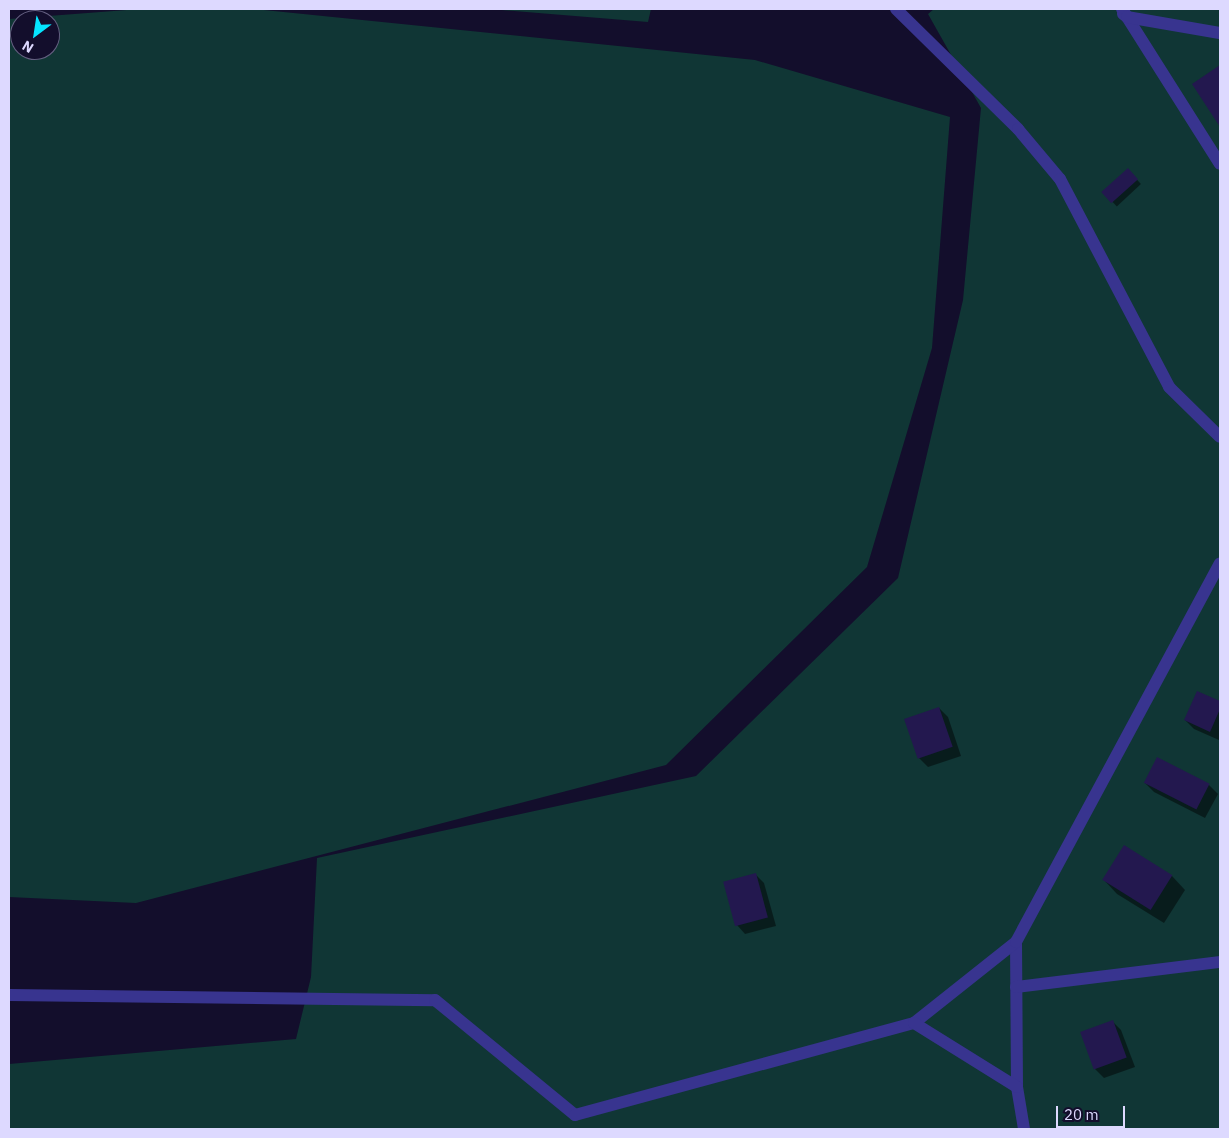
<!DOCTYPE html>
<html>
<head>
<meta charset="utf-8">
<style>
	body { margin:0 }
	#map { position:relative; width:1229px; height:1138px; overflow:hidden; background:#130e2c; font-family:"IBM Plex Sans",sans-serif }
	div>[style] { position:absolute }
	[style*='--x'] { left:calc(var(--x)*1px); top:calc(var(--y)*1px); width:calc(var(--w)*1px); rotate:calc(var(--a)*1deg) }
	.green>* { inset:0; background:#103635 }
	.shadow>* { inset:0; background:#0007; transform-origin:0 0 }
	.building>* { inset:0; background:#23184f; transform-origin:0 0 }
	.service>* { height:12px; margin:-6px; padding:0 6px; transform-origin:6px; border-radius:6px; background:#38348f }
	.minor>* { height:12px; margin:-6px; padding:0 6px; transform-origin:6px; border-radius:6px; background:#38348f }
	span { translate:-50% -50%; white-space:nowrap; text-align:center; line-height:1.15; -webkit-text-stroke:5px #130e2c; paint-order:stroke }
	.frame { position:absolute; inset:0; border:10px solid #ddd9ff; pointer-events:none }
	.north { position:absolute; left:10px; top:10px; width:50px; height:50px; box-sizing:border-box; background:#130e2c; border:1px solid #645f80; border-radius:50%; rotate:211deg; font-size:14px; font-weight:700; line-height:20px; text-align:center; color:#ddd9ff }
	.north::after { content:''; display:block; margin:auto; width:18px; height:22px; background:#05e5ff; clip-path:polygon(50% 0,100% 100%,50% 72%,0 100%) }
	.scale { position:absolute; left:1056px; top:1106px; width:69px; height:22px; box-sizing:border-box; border:2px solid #ddd9ff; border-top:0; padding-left:6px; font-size:15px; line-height:18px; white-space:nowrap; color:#ddd9ff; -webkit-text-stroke:4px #130e2c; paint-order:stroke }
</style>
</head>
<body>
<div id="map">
	<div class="green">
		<div style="clip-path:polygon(evenodd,140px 9px,254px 9px,755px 60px,950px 117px,932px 348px,867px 567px,666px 765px,136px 903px,9px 897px,9px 19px,140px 9px,20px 20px,50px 20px,50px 50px,20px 50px,20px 20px)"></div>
		<div style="clip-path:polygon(490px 9px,651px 9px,648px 22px)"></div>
		<div style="clip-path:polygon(934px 9px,1220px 9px,1220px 1129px,9px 1129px,9px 1064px,296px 1039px,311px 977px,317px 858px,696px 776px,898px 578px,963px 300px,981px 108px,928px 14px)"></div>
	</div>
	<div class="shadow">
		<div style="clip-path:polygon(1220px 66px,1220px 125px,1193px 84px)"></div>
		<div style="left:1128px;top:170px;width:19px;height:33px;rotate:47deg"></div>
		<div style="clip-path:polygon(1198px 692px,1220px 703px,1219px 740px,1194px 729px,1185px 720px)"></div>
		<div style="clip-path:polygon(939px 708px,948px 717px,961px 756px,928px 767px,919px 758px)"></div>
		<div style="clip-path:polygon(1145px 783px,1209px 785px,1218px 794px,1205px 818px,1154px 792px)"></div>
		<div style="clip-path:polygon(1124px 847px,1172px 876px,1185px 890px,1164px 923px,1117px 894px,1104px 880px)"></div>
		<div style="clip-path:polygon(755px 874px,764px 883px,776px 926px,745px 934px,737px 925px)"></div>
		<div style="clip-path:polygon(1112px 1021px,1121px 1030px,1135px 1067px,1104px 1078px,1095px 1069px)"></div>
	</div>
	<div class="building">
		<div style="clip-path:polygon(1220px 65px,1220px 127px,1192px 84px)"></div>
		<div style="left:1128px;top:168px;width:15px;height:36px;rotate:48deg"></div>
		<div style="clip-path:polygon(1197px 691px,1220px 701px,1220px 709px,1210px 732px,1184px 720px)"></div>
		<div style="left:939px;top:707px;width:42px;height:37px;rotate:71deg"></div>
		<div style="left:1157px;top:757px;width:59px;height:29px;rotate:27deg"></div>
		<div style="left:1124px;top:845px;width:57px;height:41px;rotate:32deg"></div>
		<div style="left:756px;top:873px;width:46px;height:34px;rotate:75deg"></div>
		<div style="left:1113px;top:1020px;width:40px;height:35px;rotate:70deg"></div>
	</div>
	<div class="service">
		<div style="--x:1122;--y:9;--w:183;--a:57.7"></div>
		<div style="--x:1123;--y:14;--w:5;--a:37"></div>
		<div style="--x:1127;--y:17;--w:94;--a:9.8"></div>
	</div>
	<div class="minor">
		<div style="--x:896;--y:9;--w:171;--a:44.5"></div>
		<div style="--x:1018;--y:129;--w:65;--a:50"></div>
		<div style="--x:1060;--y:179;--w:235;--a:62.3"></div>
		<div style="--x:1169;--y:387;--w:71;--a:44.4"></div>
		<div style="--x:1016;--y:942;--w:145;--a:89.6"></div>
		<div style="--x:1017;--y:1087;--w:43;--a:80.5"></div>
		<div style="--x:1016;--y:987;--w:206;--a:-7"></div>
		<div style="--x:9;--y:995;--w:426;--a:0.7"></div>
		<div style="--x:435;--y:1000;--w:181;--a:39.4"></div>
		<div style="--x:575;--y:1115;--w:351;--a:-15.2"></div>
		<div style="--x:914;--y:1023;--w:130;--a:-38.5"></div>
		<div style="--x:1016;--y:942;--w:430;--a:-61.7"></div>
		<div style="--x:914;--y:1023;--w:121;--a:31.9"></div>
	</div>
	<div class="frame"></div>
	<div class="north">N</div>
	<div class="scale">20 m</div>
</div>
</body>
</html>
